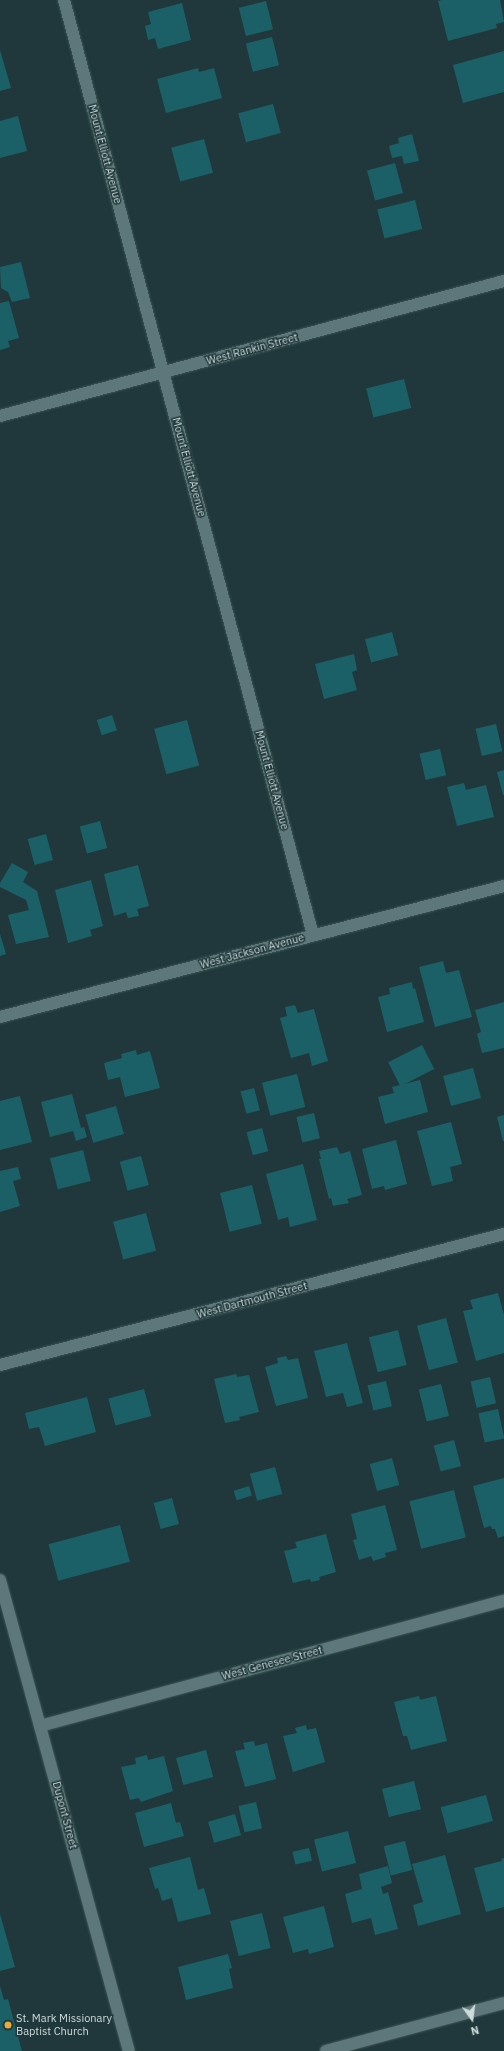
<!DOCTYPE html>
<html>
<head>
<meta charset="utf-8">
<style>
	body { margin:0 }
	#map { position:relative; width:504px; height:2051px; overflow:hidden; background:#20383b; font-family:"IBM Plex Sans",sans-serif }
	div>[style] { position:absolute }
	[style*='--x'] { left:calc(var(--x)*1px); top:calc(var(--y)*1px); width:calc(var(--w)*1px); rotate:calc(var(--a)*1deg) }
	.building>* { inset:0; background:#1b6066; transform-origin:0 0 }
	.roads { filter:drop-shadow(0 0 1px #3e5456) drop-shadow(0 0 1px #3e5456) }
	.street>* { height:12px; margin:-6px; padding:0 6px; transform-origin:6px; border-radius:6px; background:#5d777a }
	.secondary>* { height:12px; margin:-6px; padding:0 6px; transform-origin:6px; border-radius:6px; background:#5d777a }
	.dots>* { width:11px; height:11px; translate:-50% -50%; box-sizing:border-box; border:2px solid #20383b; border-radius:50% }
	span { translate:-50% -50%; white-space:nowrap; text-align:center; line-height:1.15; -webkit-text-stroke:3px #20383b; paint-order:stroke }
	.street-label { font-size:11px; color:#cddbdc }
	.poi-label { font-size:11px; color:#cddbdc }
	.left { translate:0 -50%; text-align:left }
	.north { position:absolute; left:452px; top:1999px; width:40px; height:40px; -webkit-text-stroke:3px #20383b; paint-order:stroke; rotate:166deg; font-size:11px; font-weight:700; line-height:16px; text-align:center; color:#cddbdc }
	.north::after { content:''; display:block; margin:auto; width:14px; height:18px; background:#cddbdc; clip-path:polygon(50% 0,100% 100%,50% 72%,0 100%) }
</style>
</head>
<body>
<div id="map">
	<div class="building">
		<div style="clip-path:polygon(442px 0,500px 0,504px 22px,496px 24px,497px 28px,448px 41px,438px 1px)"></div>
		<div style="left:266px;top:1px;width:29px;height:28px;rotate:76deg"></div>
		<div style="clip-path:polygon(182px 3px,191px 40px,158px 49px,155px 38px,148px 40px,145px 26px,151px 24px,148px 12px)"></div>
		<div style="left:272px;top:37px;width:29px;height:27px;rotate:76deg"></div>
		<div style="clip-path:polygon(0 50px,11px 88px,0 91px)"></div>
		<div style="clip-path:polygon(504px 51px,504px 92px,463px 103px,453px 65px)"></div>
		<div style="clip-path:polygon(198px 68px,199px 72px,214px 68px,222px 98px,166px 113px,157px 79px)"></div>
		<div style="left:273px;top:104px;width:30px;height:36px;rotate:75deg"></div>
		<div style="clip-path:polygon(18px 116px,27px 151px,0 158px,0 121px)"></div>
		<div style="clip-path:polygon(412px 134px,419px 161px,404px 164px,402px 156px,392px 158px,389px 146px,399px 143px,398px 138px)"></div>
		<div style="left:204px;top:139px;width:35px;height:34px;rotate:75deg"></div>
		<div style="left:395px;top:163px;width:31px;height:29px;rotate:75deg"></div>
		<div style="left:415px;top:200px;width:30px;height:39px;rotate:76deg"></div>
		<div style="clip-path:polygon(21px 262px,30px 298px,12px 302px,8px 292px,1px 288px,0 267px)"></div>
		<div style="clip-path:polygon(9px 301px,19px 338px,8px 341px,10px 347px,0 350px,0 303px)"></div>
		<div style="left:404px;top:379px;width:30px;height:39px;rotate:76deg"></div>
		<div style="left:392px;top:632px;width:24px;height:28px;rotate:75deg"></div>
		<div style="clip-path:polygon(354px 654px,357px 670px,352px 672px,357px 690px,324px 699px,315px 664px)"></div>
		<div style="left:112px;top:715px;width:16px;height:16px;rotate:72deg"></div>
		<div style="left:187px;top:720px;width:47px;height:34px;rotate:75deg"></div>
		<div style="left:496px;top:724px;width:28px;height:21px;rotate:77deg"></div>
		<div style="left:440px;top:749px;width:27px;height:21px;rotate:77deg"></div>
		<div style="clip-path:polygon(504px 770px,504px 795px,503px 795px,497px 772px)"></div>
		<div style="clip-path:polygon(464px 783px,466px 790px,486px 785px,494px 817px,457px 826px,447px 787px)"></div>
		<div style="left:100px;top:821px;width:28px;height:21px;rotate:75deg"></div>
		<div style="left:46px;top:834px;width:27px;height:19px;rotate:75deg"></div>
		<div style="clip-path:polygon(12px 863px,28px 872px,23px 882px,37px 891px,49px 937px,16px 944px,8px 915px,29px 910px,26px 900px,0 887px,0 883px)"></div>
		<div style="clip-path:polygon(138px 865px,149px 906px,137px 909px,139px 916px,128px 918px,126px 912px,114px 916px,104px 874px)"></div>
		<div style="clip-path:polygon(91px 880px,103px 926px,90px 930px,92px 936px,68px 943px,55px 890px)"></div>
		<div style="clip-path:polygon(0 934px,6px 954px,0 956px)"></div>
		<div style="clip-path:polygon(443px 961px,446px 973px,459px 970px,472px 1017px,435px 1027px,419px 967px)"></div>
		<div style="clip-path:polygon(412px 982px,413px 989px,415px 988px,424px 1022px,387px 1032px,378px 997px,390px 994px,389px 988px)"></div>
		<div style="clip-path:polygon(504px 1002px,504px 1048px,482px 1053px,477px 1034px,481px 1032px,475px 1010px)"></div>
		<div style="clip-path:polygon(295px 1005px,298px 1013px,314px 1009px,328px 1061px,312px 1066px,309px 1053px,291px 1058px,280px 1018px,287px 1016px,285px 1007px)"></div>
		<div style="left:422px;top:1045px;width:27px;height:38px;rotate:63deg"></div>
		<div style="clip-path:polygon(136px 1050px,137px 1055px,150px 1051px,160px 1088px,125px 1097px,120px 1077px,108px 1080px,104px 1063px,122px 1058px,121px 1054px)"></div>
		<div style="left:473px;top:1068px;width:31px;height:31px;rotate:75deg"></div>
		<div style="left:297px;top:1074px;width:34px;height:36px;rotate:76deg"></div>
		<div style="clip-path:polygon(420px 1080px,428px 1112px,385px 1124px,378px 1097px,394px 1093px,392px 1087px)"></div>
		<div style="left:254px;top:1088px;width:23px;height:14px;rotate:75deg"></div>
		<div style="clip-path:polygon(72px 1094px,81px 1128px,84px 1127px,87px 1137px,76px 1141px,73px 1131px,50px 1137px,41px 1102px)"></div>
		<div style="clip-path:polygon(20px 1096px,32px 1142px,0 1150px,0 1101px)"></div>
		<div style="left:116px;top:1106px;width:29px;height:32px;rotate:74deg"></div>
		<div style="left:314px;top:1113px;width:26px;height:18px;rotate:77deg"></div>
		<div style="clip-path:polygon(504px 1115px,504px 1141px,503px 1141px,497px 1117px)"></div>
		<div style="clip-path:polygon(451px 1122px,462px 1164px,450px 1167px,453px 1181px,432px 1186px,417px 1131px)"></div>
		<div style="left:262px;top:1128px;width:24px;height:16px;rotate:75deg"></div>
		<div style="clip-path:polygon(396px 1140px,407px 1184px,385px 1190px,384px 1186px,372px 1189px,362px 1149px)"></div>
		<div style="clip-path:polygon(337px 1147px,340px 1154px,350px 1151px,362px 1195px,347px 1199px,349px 1203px,333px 1206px,331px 1198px,329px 1199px,319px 1159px,321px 1159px,319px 1151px)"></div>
		<div style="left:83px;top:1150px;width:32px;height:34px;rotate:76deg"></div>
		<div style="left:141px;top:1156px;width:30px;height:22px;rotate:75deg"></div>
		<div style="clip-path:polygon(303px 1164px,317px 1220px,290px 1227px,288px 1217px,278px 1220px,266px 1174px)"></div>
		<div style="clip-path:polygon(18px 1167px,21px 1179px,13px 1181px,20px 1206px,0 1212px,0 1171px)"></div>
		<div style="left:252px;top:1185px;width:40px;height:33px;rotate:76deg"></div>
		<div style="left:146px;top:1213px;width:39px;height:34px;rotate:75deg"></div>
		<div style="clip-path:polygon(498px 1293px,504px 1315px,504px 1353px,476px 1361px,463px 1311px,473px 1309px,470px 1300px)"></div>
		<div style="left:446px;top:1318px;width:46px;height:30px;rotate:75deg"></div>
		<div style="left:398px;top:1330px;width:36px;height:30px;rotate:76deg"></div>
		<div style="clip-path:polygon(347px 1343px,363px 1403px,347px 1407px,343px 1393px,326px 1397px,314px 1351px)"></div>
		<div style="clip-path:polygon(286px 1356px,288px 1360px,298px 1358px,308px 1398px,276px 1406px,265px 1367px,278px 1363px,277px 1358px)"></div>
		<div style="clip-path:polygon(236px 1374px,237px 1377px,249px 1375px,259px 1412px,239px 1417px,240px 1420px,225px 1423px,214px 1379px)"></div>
		<div style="left:490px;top:1377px;width:27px;height:20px;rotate:77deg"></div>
		<div style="left:386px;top:1381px;width:26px;height:19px;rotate:77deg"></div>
		<div style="left:441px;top:1384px;width:33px;height:23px;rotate:76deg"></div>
		<div style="left:144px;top:1389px;width:28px;height:37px;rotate:75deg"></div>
		<div style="clip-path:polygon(87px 1397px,96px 1432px,45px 1446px,39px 1427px,29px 1429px,25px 1413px)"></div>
		<div style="left:498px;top:1409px;width:30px;height:20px;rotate:78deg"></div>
		<div style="left:454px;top:1440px;width:27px;height:21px;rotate:75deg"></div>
		<div style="left:392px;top:1458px;width:28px;height:23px;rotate:75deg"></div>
		<div style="left:275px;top:1467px;width:28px;height:26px;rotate:75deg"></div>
		<div style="clip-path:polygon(504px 1478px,504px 1536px,498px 1538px,495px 1529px,492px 1529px,491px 1526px,484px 1528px,473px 1486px)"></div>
		<div style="left:249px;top:1486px;width:10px;height:16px;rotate:73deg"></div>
		<div style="left:454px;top:1490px;width:49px;height:46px;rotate:76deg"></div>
		<div style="left:172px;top:1498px;width:27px;height:19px;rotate:75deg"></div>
		<div style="clip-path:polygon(385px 1505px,397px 1550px,385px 1553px,386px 1557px,373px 1561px,371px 1556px,359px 1560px,353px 1540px,357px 1539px,351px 1514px)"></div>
		<div style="left:120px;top:1525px;width:38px;height:74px;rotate:75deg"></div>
		<div style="clip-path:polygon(326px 1534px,336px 1572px,319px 1577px,320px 1580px,311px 1582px,310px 1579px,293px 1583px,284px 1551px,297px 1548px,295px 1542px)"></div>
		<div style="clip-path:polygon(419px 1696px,420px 1700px,436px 1696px,447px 1741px,411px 1750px,407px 1736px,403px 1736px,394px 1702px)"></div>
		<div style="clip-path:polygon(306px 1725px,307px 1730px,316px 1728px,325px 1762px,293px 1772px,283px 1736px,297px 1733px,295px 1728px)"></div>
		<div style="clip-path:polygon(254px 1741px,255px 1746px,267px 1743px,276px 1779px,245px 1787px,235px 1751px,245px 1749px,243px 1743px)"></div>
		<div style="left:206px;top:1750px;width:28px;height:31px;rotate:75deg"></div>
		<div style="clip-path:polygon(147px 1755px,148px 1760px,164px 1756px,173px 1791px,141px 1802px,139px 1798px,130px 1800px,121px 1767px,136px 1764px,135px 1758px)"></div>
		<div style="left:414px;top:1781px;width:29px;height:33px;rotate:76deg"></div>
		<div style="left:486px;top:1795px;width:27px;height:47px;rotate:75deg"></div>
		<div style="left:256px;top:1802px;width:27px;height:18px;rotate:77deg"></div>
		<div style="clip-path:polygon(171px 1803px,176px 1823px,180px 1822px,184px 1836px,144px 1847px,135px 1813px)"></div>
		<div style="left:235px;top:1814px;width:22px;height:28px;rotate:74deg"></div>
		<div style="left:348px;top:1831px;width:33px;height:35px;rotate:76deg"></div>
		<div style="left:405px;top:1841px;width:30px;height:22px;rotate:76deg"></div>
		<div style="left:309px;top:1848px;width:13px;height:17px;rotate:77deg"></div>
		<div style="clip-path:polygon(445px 1855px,461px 1914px,418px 1926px,413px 1905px,423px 1902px,412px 1864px)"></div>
		<div style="clip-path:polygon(190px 1857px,198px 1890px,204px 1888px,211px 1914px,178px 1922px,172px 1898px,162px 1901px,158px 1888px,155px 1889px,149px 1868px)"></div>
		<div style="clip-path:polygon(504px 1858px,504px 1907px,486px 1912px,474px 1868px,502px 1861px,501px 1859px)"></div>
		<div style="clip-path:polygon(388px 1866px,392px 1883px,381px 1887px,383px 1894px,388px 1892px,398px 1929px,375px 1935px,371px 1918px,352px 1923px,345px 1894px,362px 1889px,359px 1874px)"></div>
		<div style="clip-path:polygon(324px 1906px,334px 1947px,309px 1954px,308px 1949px,293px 1953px,283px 1917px)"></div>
		<div style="left:262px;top:1913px;width:36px;height:33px;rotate:76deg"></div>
		<div style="clip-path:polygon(0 1914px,15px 1967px,0 1971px)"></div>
		<div style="clip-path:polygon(228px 1954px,232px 1968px,229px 1969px,233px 1988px,186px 2000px,178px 1967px)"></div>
		<div style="clip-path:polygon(0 1986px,4px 2000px,8px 1999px,22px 2051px,0 2051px)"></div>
	</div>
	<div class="roads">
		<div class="street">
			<div style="--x:64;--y:0;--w:968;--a:75.09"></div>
			<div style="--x:0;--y:416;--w:522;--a:-15"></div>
			<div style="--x:0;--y:1017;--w:521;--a:-14.57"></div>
			<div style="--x:0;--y:1365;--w:521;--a:-14.57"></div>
			<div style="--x:40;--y:1726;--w:481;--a:-15.1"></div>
			<div style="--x:326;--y:2051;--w:184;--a:-15.1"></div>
		</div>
		<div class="secondary">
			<div style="--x:0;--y:1580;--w:488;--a:74.7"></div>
		</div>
	</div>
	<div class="dots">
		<div style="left:8px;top:2025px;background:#e6ac36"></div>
	</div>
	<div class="street-label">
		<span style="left:105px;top:154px;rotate:75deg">Mount Elliott Avenue</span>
		<span style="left:252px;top:349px;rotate:-15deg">West Rankin Street</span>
		<span style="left:189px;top:467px;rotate:75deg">Mount Elliott Avenue</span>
		<span style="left:272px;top:780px;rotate:75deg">Mount Elliott Avenue</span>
		<span style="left:252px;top:951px;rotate:-15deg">West Jackson Avenue</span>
		<span style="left:252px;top:1300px;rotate:-15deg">West Dartmouth Street</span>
		<span style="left:272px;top:1663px;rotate:-15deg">West Genesee Street</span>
		<span style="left:65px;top:1815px;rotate:75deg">Dupont Street</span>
	</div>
	<div class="poi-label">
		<span class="left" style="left:16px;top:2025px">St. Mark Missionary<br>Baptist Church</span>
	</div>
	<div class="north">N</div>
</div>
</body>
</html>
